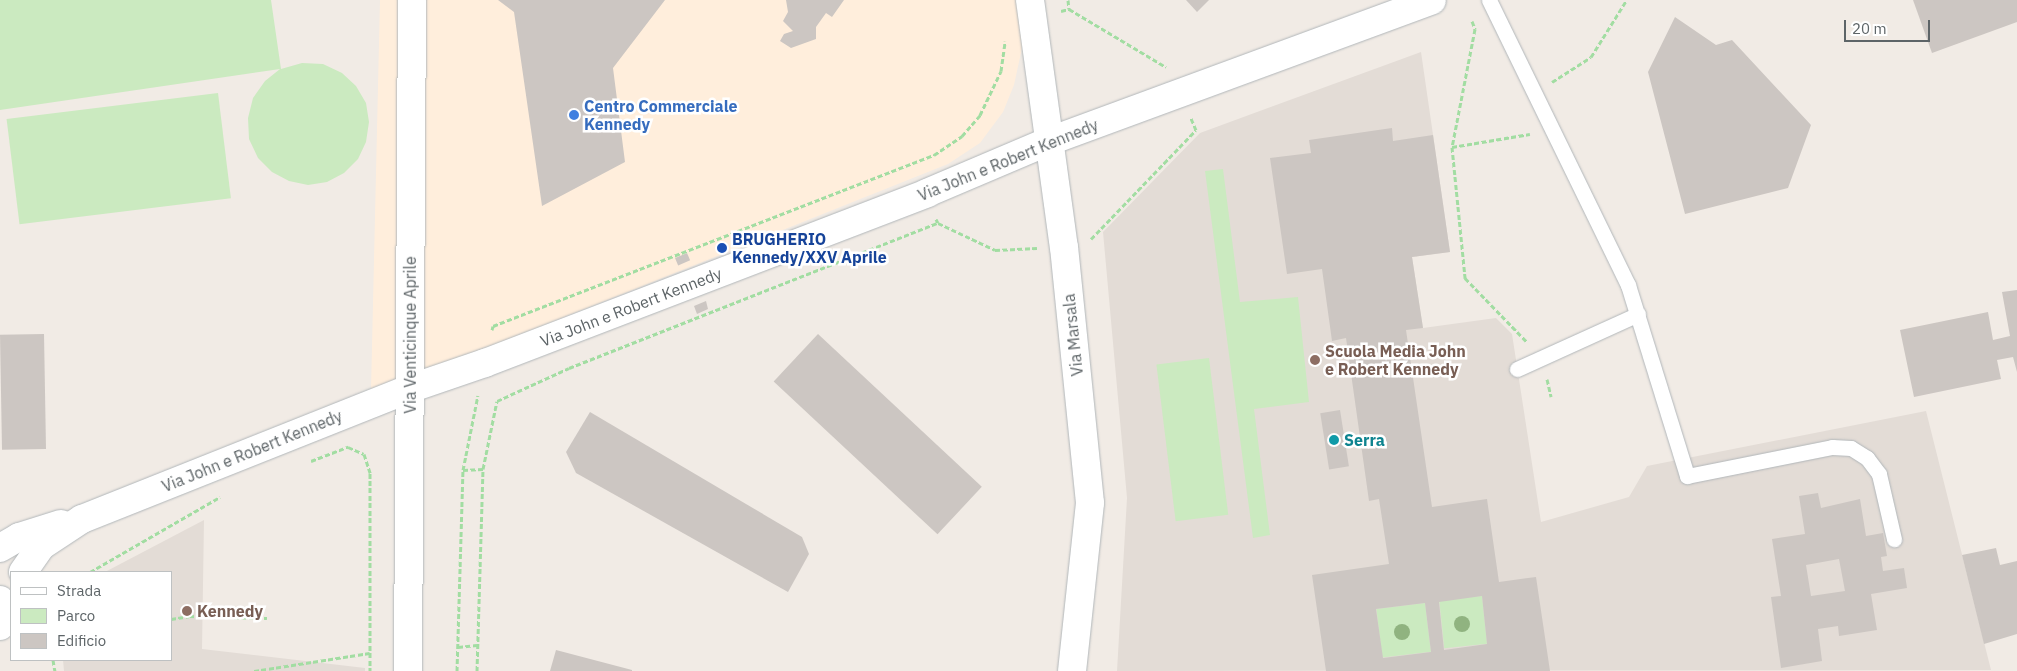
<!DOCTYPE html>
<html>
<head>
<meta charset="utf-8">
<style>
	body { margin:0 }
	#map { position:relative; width:2017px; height:671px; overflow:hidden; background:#f1ebe5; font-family:"IBM Plex Sans",sans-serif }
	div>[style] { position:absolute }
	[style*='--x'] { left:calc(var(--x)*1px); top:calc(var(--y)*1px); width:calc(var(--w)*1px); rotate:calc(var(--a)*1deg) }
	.commercial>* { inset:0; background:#ffeedc }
	.education>* { inset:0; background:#e3dcd6 }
	.green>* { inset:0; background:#cbeac0; transform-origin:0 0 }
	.building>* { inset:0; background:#ccc6c2; transform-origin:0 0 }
	.path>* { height:3px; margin-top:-1.5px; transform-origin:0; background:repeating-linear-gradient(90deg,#a2dda2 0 5px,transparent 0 7.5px) }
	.roads { filter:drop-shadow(0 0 1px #b1b6b9) drop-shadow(0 0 1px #b1b6b9) }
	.service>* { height:15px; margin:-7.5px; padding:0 7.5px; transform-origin:7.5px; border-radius:7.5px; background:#fff }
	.minor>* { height:28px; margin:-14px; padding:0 14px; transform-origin:14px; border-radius:14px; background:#fff }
	.secondary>* { height:28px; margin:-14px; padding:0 14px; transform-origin:14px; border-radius:14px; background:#fff }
	.trees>* { width:16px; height:16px; margin:-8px; border-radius:50%; background:#90b380 }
	.dots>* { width:14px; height:14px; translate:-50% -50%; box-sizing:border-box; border:2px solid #fff; border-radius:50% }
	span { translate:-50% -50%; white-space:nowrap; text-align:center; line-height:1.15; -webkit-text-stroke:5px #fff; paint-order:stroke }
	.shop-label { font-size:16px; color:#366cbe; font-weight:700 }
	.left { translate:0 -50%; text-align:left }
	.street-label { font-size:16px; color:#5d6467 }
	.transit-label { font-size:16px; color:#164399; font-weight:700 }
	.education-label { font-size:16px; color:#785e54; font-weight:700 }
	.culture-label { font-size:16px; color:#0d838f; font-weight:700 }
	.legend { position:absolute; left:10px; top:571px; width:162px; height:90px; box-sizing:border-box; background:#fff; border:1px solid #bec1c2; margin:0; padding:6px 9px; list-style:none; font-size:15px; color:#5d6467 }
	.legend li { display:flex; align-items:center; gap:10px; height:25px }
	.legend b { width:25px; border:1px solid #bec1c2 }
	.scale { position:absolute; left:1844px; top:20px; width:86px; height:22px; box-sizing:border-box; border:2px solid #5d6467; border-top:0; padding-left:6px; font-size:15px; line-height:18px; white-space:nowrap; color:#5d6467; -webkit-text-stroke:4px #fff; paint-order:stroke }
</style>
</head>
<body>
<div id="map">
	<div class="commercial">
		<div style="clip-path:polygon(380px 0,1025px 0,1027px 25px,1014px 85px,1003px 112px,980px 143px,948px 164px,482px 350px,371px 390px)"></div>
	</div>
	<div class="education">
		<div style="clip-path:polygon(1421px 52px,1450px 252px,1412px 257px,1423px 328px,1496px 318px,1512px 334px,1541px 522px,1629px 497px,1647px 466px,1926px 411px,1991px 670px,1117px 671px,1127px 498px,1103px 232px,1200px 133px)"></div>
		<div style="clip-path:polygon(204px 520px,202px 649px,365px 668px,365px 671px,64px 671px,63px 660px,171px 660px,171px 572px,105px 572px)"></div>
	</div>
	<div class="green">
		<div style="clip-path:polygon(0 0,271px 0,281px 69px,302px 63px,323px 64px,342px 73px,356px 86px,366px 103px,369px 122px,366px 142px,358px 159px,344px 173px,327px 182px,308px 185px,289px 181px,272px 172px,258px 158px,249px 139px,248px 118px,253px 98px,265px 81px,280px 69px,0 110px)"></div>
		<div style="left:218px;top:93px;width:106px;height:213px;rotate:83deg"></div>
		<div style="clip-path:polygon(1223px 169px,1240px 302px,1298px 297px,1309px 402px,1254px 409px,1270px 535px,1253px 538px,1205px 171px)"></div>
		<div style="left:1209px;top:358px;width:158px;height:53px;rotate:83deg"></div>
		<div style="left:1482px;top:596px;width:48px;height:43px;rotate:84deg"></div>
		<div style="left:1425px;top:603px;width:49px;height:49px;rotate:83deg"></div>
	</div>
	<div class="building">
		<div style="clip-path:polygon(498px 0,665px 0,613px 68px,625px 162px,542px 206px,514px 12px)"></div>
		<div style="clip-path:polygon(786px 0,844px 0,832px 17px,826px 13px,816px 27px,816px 39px,791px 48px,780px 41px,784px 34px,793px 31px,783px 21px,788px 12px)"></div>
		<div style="clip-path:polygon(1186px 0,1209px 0,1197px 12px)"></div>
		<div style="clip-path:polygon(1913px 0,2017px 0,2017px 22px,1932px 53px)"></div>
		<div style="clip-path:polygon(1675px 17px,1716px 45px,1732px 40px,1811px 125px,1788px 188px,1685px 214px,1648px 72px)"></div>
		<div style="clip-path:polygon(evenodd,1392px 128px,1393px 141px,1433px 135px,1450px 252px,1412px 257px,1423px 328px,1406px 330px,1432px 507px,1487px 499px,1499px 582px,1536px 577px,1550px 671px,1326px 671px,1312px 575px,1389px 564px,1379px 499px,1369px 501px,1346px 338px,1332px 341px,1322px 269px,1287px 274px,1270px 158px,1311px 153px,1309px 140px,1392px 128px,1482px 596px,1487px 644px,1444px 650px,1439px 602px,1482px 596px,1392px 128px,1425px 603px,1431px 652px,1383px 658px,1376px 609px,1425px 603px)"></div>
		<div style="left:687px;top:253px;width:8px;height:13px;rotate:67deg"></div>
		<div style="clip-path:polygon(2017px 290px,2017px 372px,2013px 357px,1997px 360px,2001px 379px,1914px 397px,1900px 330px,1988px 312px,1993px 340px,2010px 336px,2002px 292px)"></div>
		<div style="clip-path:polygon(706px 301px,708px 309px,697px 314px,694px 306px)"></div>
		<div style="left:44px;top:334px;width:115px;height:44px;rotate:89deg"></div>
		<div style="left:818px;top:334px;width:224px;height:65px;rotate:43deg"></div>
		<div style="left:1340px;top:410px;width:57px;height:20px;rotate:81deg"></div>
		<div style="clip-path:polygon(590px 412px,802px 537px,809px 554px,788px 592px,576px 473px,566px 452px)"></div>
		<div style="clip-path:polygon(evenodd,1818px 493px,1821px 508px,1860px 499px,1866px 536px,1883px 533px,1887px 556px,1881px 557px,1883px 571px,1904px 568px,1907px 588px,1871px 594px,1877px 630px,1839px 636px,1838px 626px,1818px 629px,1822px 661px,1781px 668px,1771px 597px,1781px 596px,1772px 539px,1805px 534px,1799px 496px,1818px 493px,1839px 559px,1845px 591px,1811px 596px,1806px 565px,1839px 559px)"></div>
		<div style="clip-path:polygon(1996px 548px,2000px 565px,2017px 561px,2017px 634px,1984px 644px,1962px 555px)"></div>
		<div style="clip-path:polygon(556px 650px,632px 670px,632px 671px,550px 671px)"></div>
	</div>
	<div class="path">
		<div style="--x:1068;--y:0;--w:9;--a:84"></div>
		<div style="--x:1061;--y:11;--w:8;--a:-14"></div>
		<div style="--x:1069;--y:9;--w:113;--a:30.9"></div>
		<div style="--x:1472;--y:21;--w:9;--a:69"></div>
		<div style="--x:1475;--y:29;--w:120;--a:101"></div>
		<div style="--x:1452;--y:147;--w:132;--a:84.3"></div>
		<div style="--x:1465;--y:278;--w:89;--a:45.9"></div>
		<div style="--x:1552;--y:82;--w:46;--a:-32.7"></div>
		<div style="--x:1591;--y:57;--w:66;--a:-58"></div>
		<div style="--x:1452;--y:147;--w:79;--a:-9.5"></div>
		<div style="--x:936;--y:219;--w:4;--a:63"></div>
		<div style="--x:938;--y:223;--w:63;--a:25.3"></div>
		<div style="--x:995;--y:250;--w:42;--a:-2.7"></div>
		<div style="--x:1091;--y:239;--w:151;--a:-46.1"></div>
		<div style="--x:1196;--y:130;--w:13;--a:-113"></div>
		<div style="--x:492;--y:330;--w:4;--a:-76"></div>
		<div style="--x:493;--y:326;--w:473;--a:-21.2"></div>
		<div style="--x:934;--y:155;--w:34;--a:-34"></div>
		<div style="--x:962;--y:136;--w:28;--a:-49"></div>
		<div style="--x:980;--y:115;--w:49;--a:-64.5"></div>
		<div style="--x:1001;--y:71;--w:30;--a:-82"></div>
		<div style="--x:1547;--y:379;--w:18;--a:77"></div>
		<div style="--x:311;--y:461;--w:40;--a:-21"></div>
		<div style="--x:348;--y:447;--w:17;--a:24"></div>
		<div style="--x:364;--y:454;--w:20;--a:72"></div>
		<div style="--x:370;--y:473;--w:198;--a:90"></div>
		<div style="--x:463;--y:470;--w:20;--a:-3"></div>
		<div style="--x:90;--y:572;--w:150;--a:-30"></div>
		<div style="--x:171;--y:619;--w:18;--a:-9"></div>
		<div style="--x:189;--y:616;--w:78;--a:1.5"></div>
		<div style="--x:458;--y:647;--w:19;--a:-6"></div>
		<div style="--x:53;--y:660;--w:11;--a:80"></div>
		<div style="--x:254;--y:671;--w:117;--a:-8.8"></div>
		<div style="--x:457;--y:671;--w:201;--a:-88.3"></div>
		<div style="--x:463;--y:470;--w:76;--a:-78.7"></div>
		<div style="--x:477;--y:671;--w:202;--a:-88.3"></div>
		<div style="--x:483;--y:469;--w:69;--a:-78.4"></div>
		<div style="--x:497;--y:401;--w:79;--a:-24.6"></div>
		<div style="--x:569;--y:368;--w:396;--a:-21.5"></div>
	</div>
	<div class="roads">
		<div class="service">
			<div style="--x:1489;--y:0;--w:317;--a:64"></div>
			<div style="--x:1628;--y:285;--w:200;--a:72.8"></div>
			<div style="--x:1687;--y:476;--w:148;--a:-11.3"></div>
			<div style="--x:1832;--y:447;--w:19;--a:3"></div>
			<div style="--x:1851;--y:448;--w:19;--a:32"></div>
			<div style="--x:1867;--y:458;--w:20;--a:53"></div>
			<div style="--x:1879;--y:474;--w:67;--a:77"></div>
			<div style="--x:1517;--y:369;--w:133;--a:-24.4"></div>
		</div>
		<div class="minor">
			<div style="--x:0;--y:548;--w:22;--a:-30"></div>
			<div style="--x:19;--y:537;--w:44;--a:-17.2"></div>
			<div style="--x:23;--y:572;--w:32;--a:-55"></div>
			<div style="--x:41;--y:546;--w:49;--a:-33.4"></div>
			<div style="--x:82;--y:519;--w:352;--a:-21.7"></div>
			<div style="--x:409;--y:389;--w:80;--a:-18.9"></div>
			<div style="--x:485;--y:363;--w:474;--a:-21"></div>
			<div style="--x:927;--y:193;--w:130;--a:-23"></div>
			<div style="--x:1047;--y:142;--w:410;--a:-20.2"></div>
			<div style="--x:0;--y:600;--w:26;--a:90"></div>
			<div style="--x:408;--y:671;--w:671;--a:-89.66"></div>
		</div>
		<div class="secondary">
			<div style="--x:1030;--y:0;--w:249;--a:82.2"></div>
			<div style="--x:1064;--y:247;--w:257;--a:84.2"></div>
			<div style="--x:1090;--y:503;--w:169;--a:96.1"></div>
		</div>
	</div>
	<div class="trees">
		<div style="left:1462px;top:624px"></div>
		<div style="left:1402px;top:632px"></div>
	</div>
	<div class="dots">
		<div style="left:574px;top:115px;background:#3f7fe0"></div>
		<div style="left:722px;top:248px;background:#1a4fb4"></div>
		<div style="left:1315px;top:360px;background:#8d6e63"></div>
		<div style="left:1334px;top:440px;background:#0f9aa8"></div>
		<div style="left:187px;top:611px;background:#8d6e63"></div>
	</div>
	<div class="shop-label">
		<span class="left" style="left:584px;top:115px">Centro Commerciale<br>Kennedy</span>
	</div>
	<div class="street-label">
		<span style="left:1008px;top:160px;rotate:-22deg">Via John e Robert Kennedy</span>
		<span style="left:631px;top:307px;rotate:-21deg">Via John e Robert Kennedy</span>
		<span style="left:410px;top:335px;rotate:-90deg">Via Venticinque Aprile</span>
		<span style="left:1073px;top:335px;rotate:-96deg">Via Marsala</span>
		<span style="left:252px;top:451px;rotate:-22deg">Via John e Robert Kennedy</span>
	</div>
	<div class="transit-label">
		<span class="left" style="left:732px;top:248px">BRUGHERIO<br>Kennedy/XXV Aprile</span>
	</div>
	<div class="education-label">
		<span class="left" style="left:1325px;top:360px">Scuola Media John<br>e Robert Kennedy</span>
		<span class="left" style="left:197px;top:611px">Kennedy</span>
	</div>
	<div class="culture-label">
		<span class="left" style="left:1344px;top:440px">Serra</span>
	</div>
	<ul class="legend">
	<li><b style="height:6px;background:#fff"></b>Strada</li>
	<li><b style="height:14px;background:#cbeac0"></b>Parco</li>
	<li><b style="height:14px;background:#ccc6c2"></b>Edificio</li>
	</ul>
	<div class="scale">20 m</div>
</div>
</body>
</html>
